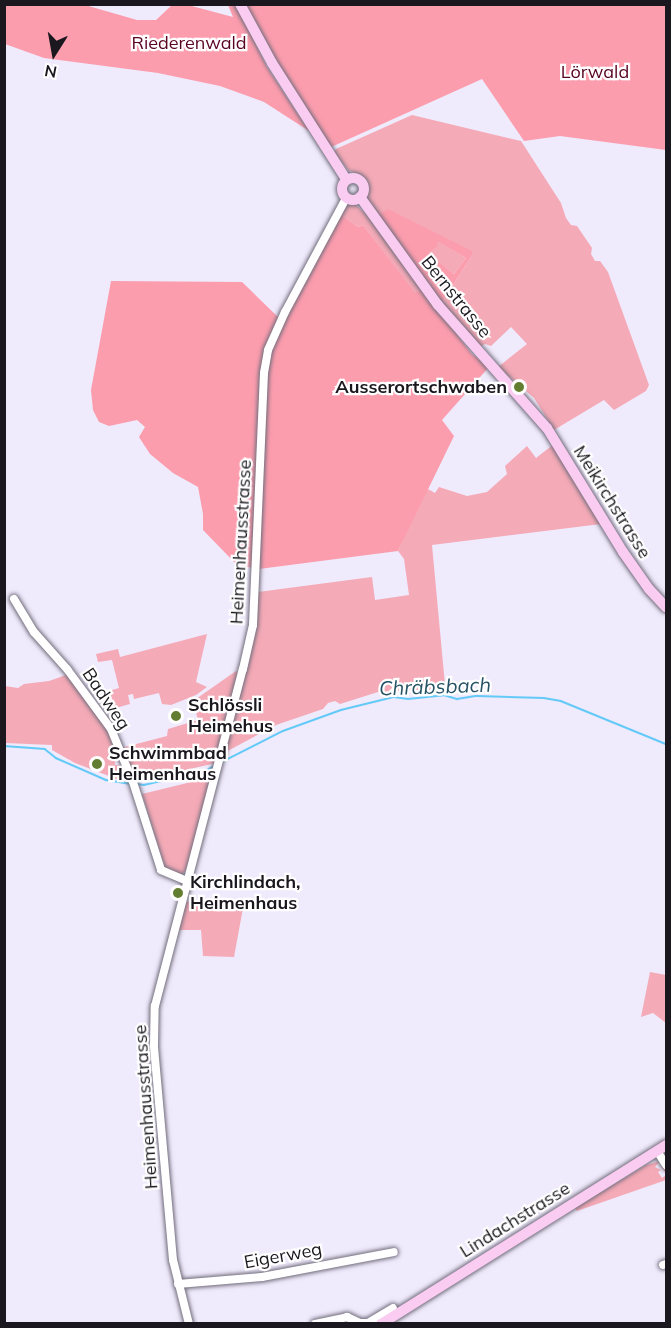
<!DOCTYPE html>
<html>
<head>
<meta charset="utf-8">
<style>
	body { margin:0 }
	#map { position:relative; width:671px; height:1328px; overflow:hidden; background:#efeafc; font-family:Mulish,sans-serif }
	div>[style] { position:absolute }
	[style*='--x'] { left:calc(var(--x)*1px); top:calc(var(--y)*1px); width:calc(var(--w)*1px); rotate:calc(var(--a)*1deg) }
	.green>* { inset:0; background:#f5aab7 }
	.forest>* { inset:0; background:#fc9dae }
	.stream>* { height:1.5px; margin:-0.75px; padding:0 0.75px; transform-origin:0.75px; border-radius:0.75px; background:#63caf8 }
	.roads { filter:drop-shadow(0 0 2px #726d7c) drop-shadow(0 0 2px #726d7c) }
	.minor>* { height:8px; margin:-4px; padding:0 4px; transform-origin:4px; border-radius:4px; background:#fff }
	.major>* { height:10px; margin:-5px; padding:0 5px; transform-origin:5px; border-radius:5px; background:#faccf1 }
	.major>.ring { margin:-5px; padding:0; box-sizing:content-box; background:none; border:10px solid #faccf1; border-radius:50% }
	.dots>* { width:16px; height:16px; translate:-50% -50%; box-sizing:border-box; border:3px solid #fff; border-radius:50% }
	span { translate:-50% -50%; white-space:nowrap; text-align:center; line-height:1.15; -webkit-text-stroke:4.5px #fff; paint-order:stroke }
	.park-label { font-size:18px; color:#590423 }
	.street-label { font-size:18px; color:#1a181e }
	.poi-label { font-size:18px; color:#1a181e; font-weight:700 }
	.right { translate:-100% -50%; text-align:right }
	.left { translate:0 -50%; text-align:left }
	.water-label { font-size:20px; color:#265265; font-style:italic }
	.frame { position:absolute; inset:0; border:6px solid #1a181e; pointer-events:none }
	.north { position:absolute; left:24px; top:24px; width:60px; height:60px; -webkit-text-stroke:4px #fff; paint-order:stroke; rotate:191deg; font-size:16px; font-weight:700; line-height:24px; text-align:center; color:#1a181e }
	.north::after { content:''; display:block; margin:auto; width:21px; height:27px; background:#1a181e; clip-path:polygon(50% 0,100% 100%,50% 72%,0 100%) }
</style>
</head>
<body>
<div id="map">
	<div class="green">
		<div style="clip-path:polygon(412px 115px,521px 141px,561px 203px,566px 218px,571px 225px,577px 226px,592px 248px,591px 254px,595px 261px,600px 261px,608px 272px,649px 385px,646px 391px,614px 410px,604px 400px,554px 430px,534px 398px,498px 367px,527px 344px,511px 327px,491px 346px,485px 344px,480px 347px,441px 304px,474px 252px,376px 216px,367px 200px,367px 181px,361px 175px,348px 170px,334px 152px,336px 149px)"></div>
		<div style="clip-path:polygon(354px 203px,369px 217px,422px 289px,415px 294px,363px 225px,358px 227px,340px 214px,347px 205px)"></div>
		<div style="clip-path:polygon(438px 240px,466px 258px,454px 274px,427px 253px)"></div>
		<div style="clip-path:polygon(554px 444px,601px 524px,432px 545px,445px 685px,438px 689px,378px 692px,340px 704px,335px 701px,328px 703px,323px 709px,276px 725px,222px 754px,255px 625px,258px 592px,372px 577px,375px 600px,409px 595px,404px 559px,398px 551px,426px 488px,435px 493px,439px 487px,467px 496px,487px 492px,507px 474px,505px 466px,527px 446px,536px 458px)"></div>
		<div style="clip-path:polygon(207px 634px,196px 682px,207px 687px,196px 695px,171px 705px,162px 704px,159px 693px,134px 699px,133px 694px,128px 695px,130px 704px,112px 709px,109px 691px,119px 688px,112px 660px,98px 662px,96px 654px,118px 649px,120px 657px)"></div>
		<div style="clip-path:polygon(236px 671px,239px 674px,216px 763px,133px 782px,121px 748px,167px 736px,168px 729px,198px 720px,193px 701px)"></div>
		<div style="clip-path:polygon(69px 674px,105px 722px,116px 747px,115px 765px,121px 765px,122px 781px,75px 763px,52px 750px,52px 745px,5px 743px,5px 686px,18px 688px,24px 684px,49px 681px)"></div>
		<div style="clip-path:polygon(212px 777px,188px 868px,181px 875px,166px 871px,142px 794px)"></div>
		<div style="clip-path:polygon(191px 900px,243px 908px,234px 957px,203px 956px,201px 930px,178px 930px,185px 903px)"></div>
		<div style="clip-path:polygon(650px 972px,666px 975px,666px 1023px,653px 1013px,641px 1017px)"></div>
		<div style="clip-path:polygon(660px 1161px,655px 1167px,661px 1170px,658px 1172px,662px 1178px,666px 1175px,662px 1166px,664px 1167px,666px 1170px,666px 1180px,577px 1211px,575px 1208px,646px 1165px)"></div>
	</div>
	<div class="forest">
		<div style="clip-path:polygon(4px 5px,85px 5px,137px 20px,156px 20px,172px 5px,188px 5px,233px 17px,228px 5px,236px 5px,267px 67px,309px 131px,264px 102px,220px 86px,158px 73px,44px 58px,5px 44px)"></div>
		<div style="clip-path:polygon(243px 5px,666px 5px,666px 150px,560px 136px,524px 141px,482px 79px,329px 148px)"></div>
		<div style="clip-path:polygon(evenodd,388px 209px,474px 252px,441px 304px,376px 216px,388px 209px,438px 241px,466px 258px,454px 274px,428px 253px,437px 247px,438px 241px)"></div>
		<div style="clip-path:polygon(340px 214px,358px 227px,363px 225px,415px 293px,422px 289px,472px 354px,489px 367px,442px 420px,454px 436px,398px 551px,259px 569px,237px 565px,203px 530px,203px 514px,198px 487px,173px 473px,150px 454px,139px 437px,145px 427px,137px 420px,109px 426px,99px 422px,93px 410px,91px 390px,111px 281px,242px 282px,279px 318px)"></div>
	</div>
	<div class="stream">
		<div style="--x:4;--y:746;--w:41;--a:4.2"></div>
		<div style="--x:45;--y:749;--w:14;--a:39"></div>
		<div style="--x:56;--y:758;--w:55;--a:23.7"></div>
		<div style="--x:106;--y:780;--w:25;--a:9"></div>
		<div style="--x:222;--y:762;--w:68;--a:-26.9"></div>
		<div style="--x:283;--y:731;--w:62;--a:-19.9"></div>
		<div style="--x:341;--y:710;--w:55;--a:-13.8"></div>
		<div style="--x:394;--y:697;--w:14;--a:8"></div>
		<div style="--x:408;--y:699;--w:36;--a:-6"></div>
		<div style="--x:444;--y:695;--w:14;--a:17"></div>
		<div style="--x:457;--y:699;--w:20;--a:-9"></div>
		<div style="--x:477;--y:696;--w:67;--a:1.7"></div>
		<div style="--x:544;--y:698;--w:17;--a:10"></div>
		<div style="--x:561;--y:701;--w:113;--a:22.3"></div>
		<div style="--x:136;--y:784;--w:8;--a:7"></div>
		<div style="--x:144;--y:785;--w:62;--a:-13.1"></div>
		<div style="--x:204;--y:771;--w:12;--a:-24"></div>
	</div>
	<div class="roads">
		<div class="minor">
			<div style="--x:14;--y:599;--w:39;--a:59"></div>
			<div style="--x:34;--y:632;--w:50;--a:48.3"></div>
			<div style="--x:67;--y:669;--w:74;--a:53.7"></div>
			<div style="--x:111;--y:729;--w:57;--a:67.5"></div>
			<div style="--x:133;--y:782;--w:92;--a:72.3"></div>
			<div style="--x:161;--y:870;--w:28;--a:23"></div>
			<div style="--x:657;--y:1151;--w:17;--a:57"></div>
			<div style="--x:663;--y:1265;--w:3;--a:-18"></div>
			<div style="--x:178;--y:1284;--w:84;--a:-4.8"></div>
			<div style="--x:262;--y:1277;--w:134;--a:-10.7"></div>
			<div style="--x:189;--y:1324;--w:66;--a:-104"></div>
			<div style="--x:173;--y:1260;--w:216;--a:-95.1"></div>
			<div style="--x:154;--y:1045;--w:39;--a:-89"></div>
			<div style="--x:155;--y:1006;--w:348;--a:-75.4"></div>
			<div style="--x:243;--y:669;--w:45;--a:-77.2"></div>
			<div style="--x:253;--y:625;--w:252;--a:-87.5"></div>
			<div style="--x:264;--y:373;--w:23;--a:-80"></div>
			<div style="--x:268;--y:350;--w:42;--a:-65.9"></div>
			<div style="--x:285;--y:312;--w:129;--a:-61.8"></div>
			<div style="--x:315;--y:1324;--w:33;--a:-12"></div>
			<div style="--x:347;--y:1317;--w:14;--a:25"></div>
			<div style="--x:360;--y:1323;--w:8;--a:0"></div>
			<div style="--x:368;--y:1323;--w:29;--a:-31"></div>
		</div>
		<div class="major">
			<div style="--x:240;--y:4;--w:67;--a:61.5"></div>
			<div style="--x:272;--y:63;--w:138;--a:57.5"></div>
			<div class="ring" style="left:342px;top:178px;width:12px;height:12px"></div>
			<div style="--x:360;--y:197;--w:133;--a:54.2"></div>
			<div style="--x:438;--y:305;--w:164;--a:48.5"></div>
			<div style="--x:547;--y:428;--w:145;--a:58.5"></div>
			<div style="--x:623;--y:552;--w:45;--a:54.9"></div>
			<div style="--x:649;--y:589;--w:25;--a:47"></div>
			<div style="--x:381;--y:1324;--w:337;--a:-32.1"></div>
		</div>
	</div>
	<div class="dots">
		<div style="left:519px;top:387px;background:#637d31"></div>
		<div style="left:176px;top:716px;background:#637d31"></div>
		<div style="left:97px;top:764px;background:#637d31"></div>
		<div style="left:178px;top:893px;background:#637d31"></div>
	</div>
	<div class="park-label">
		<span style="left:189px;top:43px">Riederenwald</span>
		<span style="left:595px;top:72px">Lörwald</span>
	</div>
	<div class="street-label">
		<span style="left:456px;top:297px;rotate:51deg">Bernstrasse</span>
		<span style="left:612px;top:502px;rotate:58deg">Meikirchstrasse</span>
		<span style="left:241px;top:542px;rotate:-87deg">Heimenhausstrasse</span>
		<span style="left:106px;top:699px;rotate:56deg">Badweg</span>
		<span style="left:146px;top:1107px;rotate:-94deg">Heimenhausstrasse</span>
		<span style="left:515px;top:1220px;rotate:-32deg">Lindachstrasse</span>
		<span style="left:283px;top:1256px;rotate:-10deg">Eigerweg</span>
	</div>
	<div class="poi-label">
		<span class="right" style="left:507px;top:387px">Ausserortschwaben</span>
		<span class="left" style="left:188px;top:716px">Schlössli<br>Heimehus</span>
		<span class="left" style="left:109px;top:764px">Schwimmbad<br>Heimenhaus</span>
		<span class="left" style="left:190px;top:893px">Kirchlindach,<br>Heimenhaus</span>
	</div>
	<div class="water-label">
		<span style="left:435px;top:686px;rotate:-2deg">Chräbsbach</span>
	</div>
	<div class="frame"></div>
	<div class="north">N</div>
</div>
</body>
</html>
